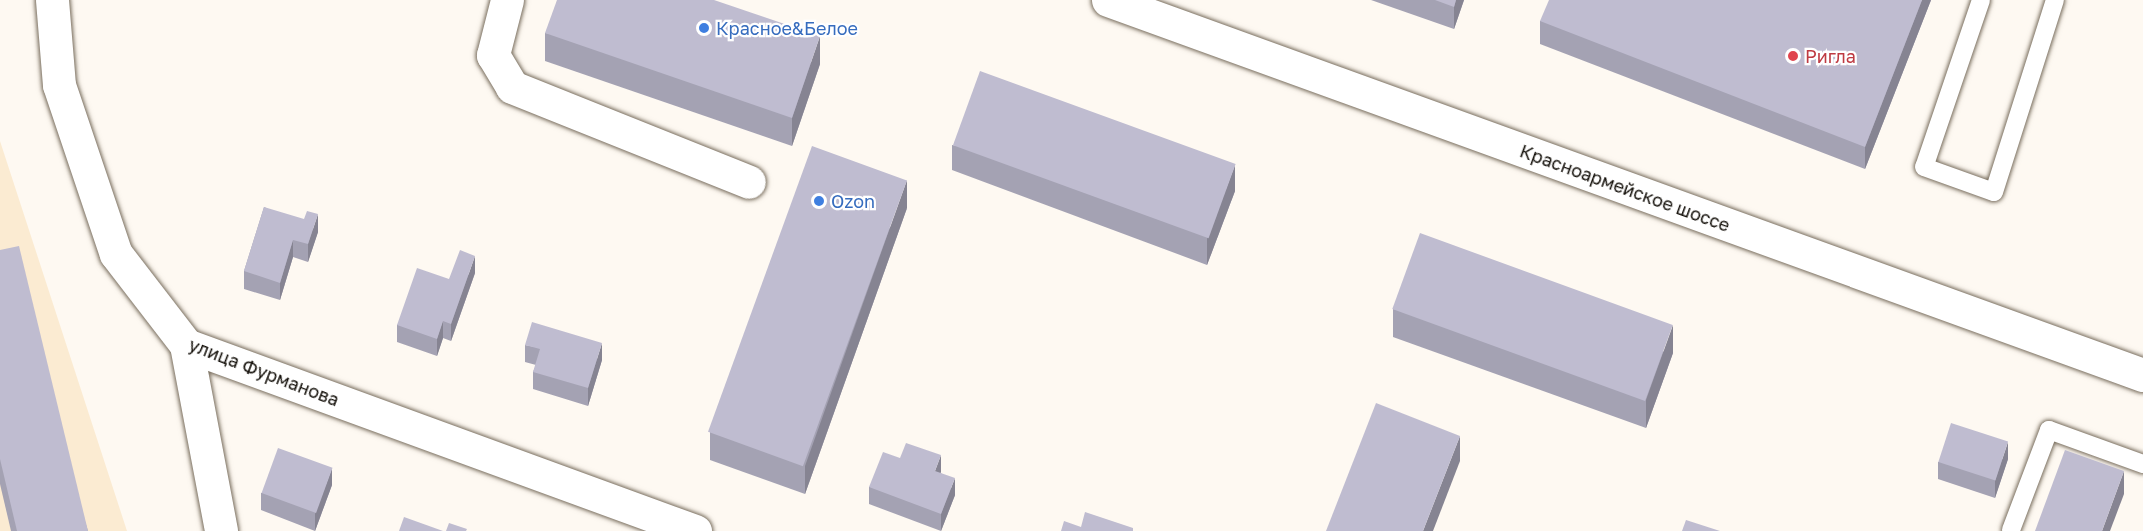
<!DOCTYPE html>
<html>
<head>
<meta charset="utf-8">
<style>
	body { margin:0 }
	#map { position:relative; width:2143px; height:531px; overflow:hidden; background:#fef9f2; font-family:"Golos Text",sans-serif }
	div>[style] { position:absolute }
	[style*='--x'] { left:calc(var(--x)*1px); top:calc(var(--y)*1px); width:calc(var(--w)*1px); rotate:calc(var(--a)*1deg) }
	.built>* { inset:0; background:#fbebd2 }
	.roads { filter:drop-shadow(0 0 2px #796e5e) drop-shadow(0 0 2px #796e5e) }
	.lane>* { height:18px; margin:-9px; padding:0 9px; transform-origin:9px; border-radius:9px; background:#fff }
	.street>* { height:33px; margin:-16.5px; padding:0 16.5px; transform-origin:16.5px; border-radius:16.5px; background:#fff }
	.secondary>* { height:33px; margin:-16.5px; padding:0 16.5px; transform-origin:16.5px; border-radius:16.5px; background:#fff }
	.wall>* { inset:0; background:#a4a2b3 }
	.shaded-wall>* { inset:0; background:#868492 }
	.building>* { inset:0; background:#bfbcd0; transform-origin:0 0 }
	.dots>* { width:16px; height:16px; translate:-50% -50%; box-sizing:border-box; border:3px solid #fff; border-radius:50% }
	span { translate:-50% -50%; white-space:nowrap; text-align:center; line-height:1.15; -webkit-text-stroke:4.5px #fff; paint-order:stroke }
	.shop-label { font-size:18px; color:#366cbe }
	.left { translate:0 -50%; text-align:left }
	.health-label { font-size:18px; color:#be3a42 }
	.street-label { font-size:18px; color:#130f09 }
</style>
</head>
<body>
<div id="map">
	<div class="built">
		<div style="clip-path:polygon(0 141px,127px 531px,0 531px)"></div>
	</div>
	<div class="roads">
		<div class="lane">
			<div style="--x:1981;--y:0;--w:176;--a:108.8"></div>
			<div style="--x:1924;--y:167;--w:74;--a:19.7"></div>
			<div style="--x:1994;--y:192;--w:201;--a:-72.4"></div>
			<div style="--x:2011;--y:530;--w:107;--a:-69.2"></div>
			<div style="--x:2049;--y:430;--w:100;--a:19.9"></div>
		</div>
		<div class="street">
			<div style="--x:52;--y:0;--w:85;--a:85.3"></div>
			<div style="--x:59;--y:85;--w:178;--a:71.4"></div>
			<div style="--x:116;--y:254;--w:115;--a:52.4"></div>
			<div style="--x:186;--y:345;--w:542;--a:20.07"></div>
			<div style="--x:507;--y:0;--w:57;--a:104.3"></div>
			<div style="--x:493;--y:55;--w:37;--a:59"></div>
			<div style="--x:512;--y:87;--w:255;--a:21.8"></div>
			<div style="--x:186;--y:345;--w:189;--a:79.3"></div>
		</div>
		<div class="secondary">
			<div style="--x:1108;--y:0;--w:1101;--a:19.92"></div>
		</div>
	</div>
	<div class="wall">
		<div style="clip-path:polygon(1371px 0,1464px 0,1454px 29px)"></div>
		<div style="clip-path:polygon(1931px 0,1865px 169px,1540px 44px,1540px 21px)"></div>
		<div style="clip-path:polygon(545px 33px,820px 64px,792px 146px,545px 61px)"></div>
		<div style="clip-path:polygon(952px 145px,1235px 191px,1207px 265px,952px 170px)"></div>
		<div style="clip-path:polygon(264px 207px,318px 232px,308px 262px,293px 257px,280px 300px,244px 289px,244px 271px)"></div>
		<div style="clip-path:polygon(907px 208px,805px 494px,710px 460px,710px 432px)"></div>
		<div style="clip-path:polygon(0 250px,88px 531px,11px 531px,0 484px)"></div>
		<div style="clip-path:polygon(475px 273px,451px 341px,443px 338px,437px 356px,397px 342px,397px 325px,449px 279px)"></div>
		<div style="clip-path:polygon(1393px 309px,1673px 353px,1646px 428px,1393px 337px)"></div>
		<div style="clip-path:polygon(525px 345px,602px 360px,588px 406px,533px 389px,533px 372px,536px 365px,525px 362px)"></div>
		<div style="clip-path:polygon(2008px 459px,1995px 498px,1938px 479px,1938px 462px)"></div>
		<div style="clip-path:polygon(941px 473px,955px 495px,941px 531px,869px 504px,869px 487px)"></div>
		<div style="clip-path:polygon(332px 485px,315px 531px,261px 510px,261px 493px)"></div>
	</div>
	<div class="shaded-wall">
		<div style="clip-path:polygon(1456px 0,1464px 0,1454px 29px,1454px 7px)"></div>
		<div style="clip-path:polygon(1922px 0,1931px 0,1865px 169px,1865px 147px)"></div>
		<div style="clip-path:polygon(820px 36px,820px 64px,792px 146px,792px 118px)"></div>
		<div style="clip-path:polygon(1235px 165px,1235px 191px,1207px 265px,1207px 239px)"></div>
		<div style="clip-path:polygon(907px 180px,907px 208px,805px 494px,805px 466px)"></div>
		<div style="clip-path:polygon(318px 214px,318px 232px,308px 262px,308px 244px)"></div>
		<div style="clip-path:polygon(293px 240px,293px 257px,280px 300px,280px 283px)"></div>
		<div style="clip-path:polygon(475px 256px,475px 273px,451px 341px,451px 324px)"></div>
		<div style="clip-path:polygon(443px 321px,443px 338px,437px 356px,437px 339px)"></div>
		<div style="clip-path:polygon(1673px 325px,1673px 353px,1646px 428px,1646px 400px)"></div>
		<div style="clip-path:polygon(602px 343px,602px 360px,588px 406px,588px 388px)"></div>
		<div style="clip-path:polygon(1460px 436px,1460px 461px,1433px 531px,1423px 531px)"></div>
		<div style="clip-path:polygon(2008px 442px,2008px 459px,1995px 498px,1995px 481px)"></div>
		<div style="clip-path:polygon(941px 455px,941px 472px,935px 488px,935px 471px)"></div>
		<div style="clip-path:polygon(332px 468px,332px 485px,315px 531px,315px 514px)"></div>
		<div style="clip-path:polygon(2124px 471px,2124px 494px,2110px 531px,2102px 531px)"></div>
		<div style="clip-path:polygon(955px 478px,955px 495px,941px 531px,941px 514px)"></div>
	</div>
	<div class="building">
		<div style="clip-path:polygon(557px 0,714px 0,820px 36px,792px 118px,545px 33px)"></div>
		<div style="clip-path:polygon(1435px 0,1456px 0,1454px 7px)"></div>
		<div style="clip-path:polygon(1549px 0,1922px 0,1865px 147px,1540px 21px)"></div>
		<div style="left:980px;top:71px;width:272px;height:79px;rotate:20deg"></div>
		<div style="left:812px;top:146px;width:101px;height:304px;rotate:20deg"></div>
		<div style="clip-path:polygon(264px 207px,304px 219px,307px 211px,318px 214px,308px 244px,293px 240px,280px 283px,244px 271px)"></div>
		<div style="left:1420px;top:233px;width:269px;height:81px;rotate:20deg"></div>
		<div style="clip-path:polygon(19px 246px,88px 531px,17px 531px,0 459px,0 250px)"></div>
		<div style="clip-path:polygon(460px 250px,475px 256px,451px 324px,443px 321px,437px 339px,397px 325px,417px 268px,449px 279px)"></div>
		<div style="clip-path:polygon(532px 322px,602px 343px,588px 388px,533px 372px,540px 349px,525px 345px)"></div>
		<div style="clip-path:polygon(1376px 403px,1460px 436px,1423px 531px,1326px 531px)"></div>
		<div style="left:1951px;top:423px;width:60px;height:41px;rotate:18deg"></div>
		<div style="clip-path:polygon(906px 443px,941px 455px,935px 471px,955px 478px,941px 514px,869px 487px,883px 452px,900px 458px)"></div>
		<div style="left:278px;top:448px;width:58px;height:48px;rotate:20deg"></div>
		<div style="clip-path:polygon(2065px 450px,2124px 471px,2102px 531px,2035px 531px)"></div>
		<div style="clip-path:polygon(1085px 512px,1133px 528px,1133px 531px,1061px 531px,1064px 521px,1081px 527px)"></div>
		<div style="clip-path:polygon(404px 517px,443px 531px,399px 531px)"></div>
		<div style="clip-path:polygon(1686px 520px,1720px 531px,1682px 531px)"></div>
		<div style="clip-path:polygon(449px 523px,467px 529px,466px 531px,446px 531px)"></div>
	</div>
	<div class="dots">
		<div style="left:704px;top:28px;background:#3f7fe0"></div>
		<div style="left:1793px;top:56px;background:#e0444e"></div>
		<div style="left:819px;top:201px;background:#3f7fe0"></div>
	</div>
	<div class="shop-label">
		<span class="left" style="left:716px;top:28px">Красное&amp;Белое</span>
		<span class="left" style="left:831px;top:201px">Ozon</span>
	</div>
	<div class="health-label">
		<span class="left" style="left:1805px;top:56px">Ригла</span>
	</div>
	<div class="street-label">
		<span style="left:1625px;top:188px;rotate:20deg">Красноармейское шоссе</span>
		<span style="left:264px;top:372px;rotate:21deg">улица Фурманова</span>
	</div>
</div>
</body>
</html>
